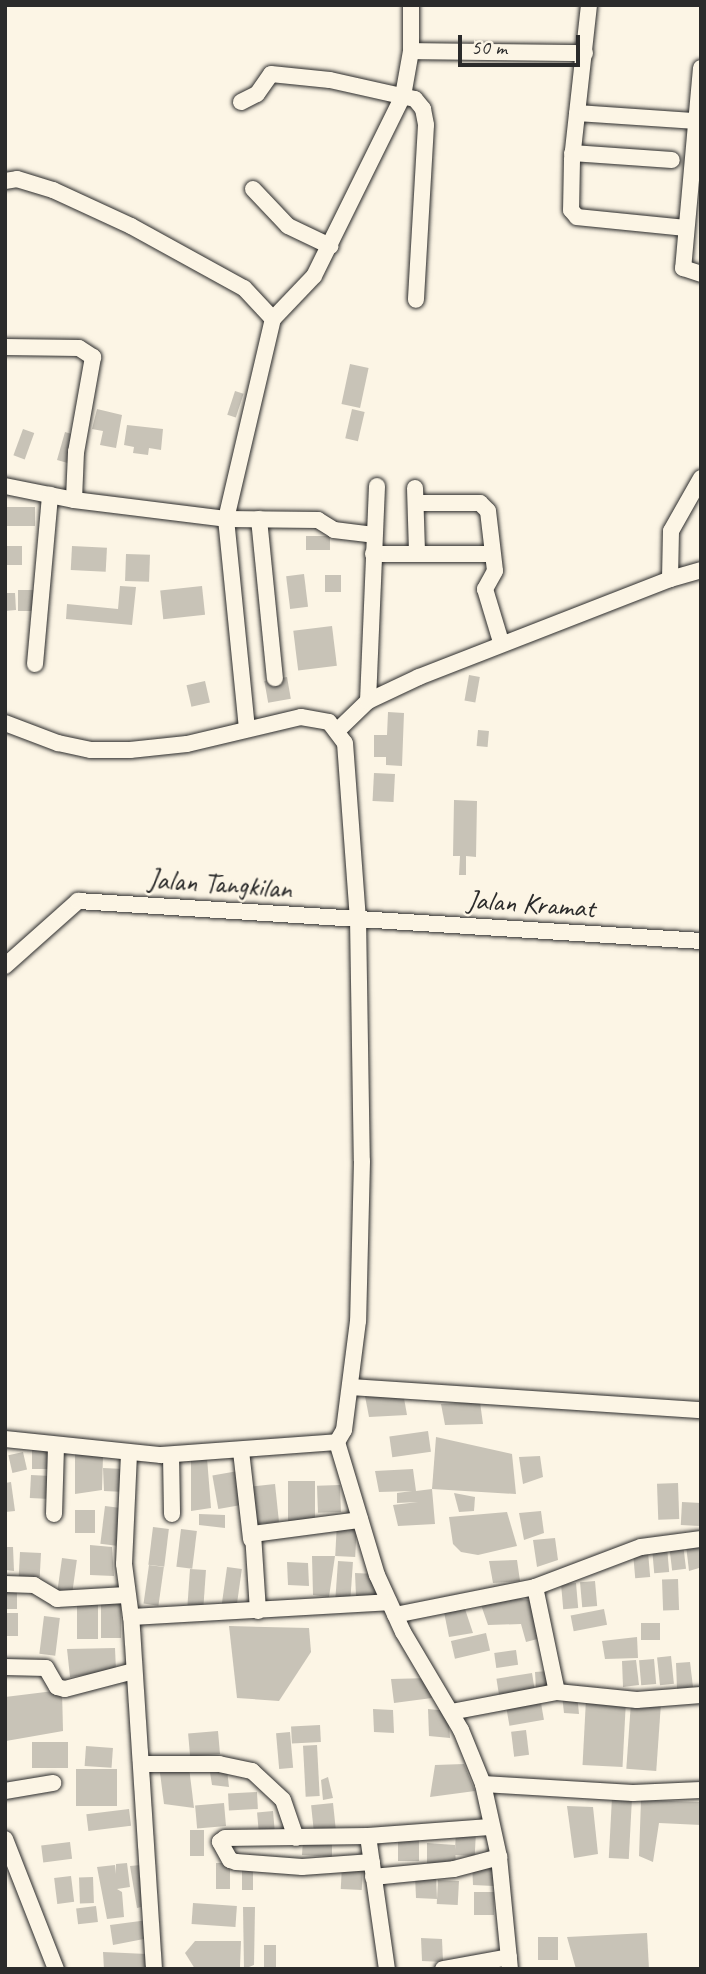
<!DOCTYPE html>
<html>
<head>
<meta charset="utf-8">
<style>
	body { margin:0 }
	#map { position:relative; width:706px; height:1974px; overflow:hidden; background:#fcf5e5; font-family:Caveat,sans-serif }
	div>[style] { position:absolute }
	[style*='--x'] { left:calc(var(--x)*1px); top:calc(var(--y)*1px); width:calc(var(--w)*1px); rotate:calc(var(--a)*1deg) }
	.building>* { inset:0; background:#c8c3b7; transform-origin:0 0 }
	.roads { filter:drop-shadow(0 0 2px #2b2b2b) drop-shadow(0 0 2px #2b2b2b) }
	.minor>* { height:16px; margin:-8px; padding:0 8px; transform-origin:8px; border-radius:8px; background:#fcf5e5 }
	span { translate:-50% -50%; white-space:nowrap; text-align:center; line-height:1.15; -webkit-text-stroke:5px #fcf5e5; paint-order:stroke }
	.street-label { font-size:28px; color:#2b2b2b }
	.frame { position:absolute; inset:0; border:7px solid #2b2b2b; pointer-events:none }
	.scale { position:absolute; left:458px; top:35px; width:122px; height:32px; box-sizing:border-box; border:4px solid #2b2b2b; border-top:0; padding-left:9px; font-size:21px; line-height:24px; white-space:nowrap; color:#2b2b2b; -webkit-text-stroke:5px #fcf5e5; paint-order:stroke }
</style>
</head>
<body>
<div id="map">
	<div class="building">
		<div style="left:350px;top:364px;width:19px;height:41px;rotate:12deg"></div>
		<div style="left:235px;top:391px;width:9px;height:25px;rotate:18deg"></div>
		<div style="clip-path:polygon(97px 409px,122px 415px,116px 448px,100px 445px,103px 431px,92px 429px)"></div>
		<div style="left:352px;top:409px;width:13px;height:30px;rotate:13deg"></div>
		<div style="clip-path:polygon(127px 425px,163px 429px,161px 450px,149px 448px,148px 455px,133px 453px,134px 447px,124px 445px)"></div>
		<div style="left:23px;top:429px;width:12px;height:28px;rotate:20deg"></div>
		<div style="left:65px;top:432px;width:15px;height:29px;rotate:16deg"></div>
		<div style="left:5px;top:507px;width:30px;height:19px"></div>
		<div style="left:306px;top:536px;width:24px;height:14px"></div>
		<div style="left:5px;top:546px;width:17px;height:19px"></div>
		<div style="left:72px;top:546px;width:35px;height:24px;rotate:3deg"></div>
		<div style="left:126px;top:554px;width:24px;height:27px;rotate:2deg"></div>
		<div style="left:304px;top:574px;width:33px;height:18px;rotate:83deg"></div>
		<div style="left:325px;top:575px;width:16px;height:17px"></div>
		<div style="clip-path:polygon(120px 586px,136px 587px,132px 625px,66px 619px,67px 604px,118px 609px)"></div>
		<div style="left:202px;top:586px;width:29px;height:42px;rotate:84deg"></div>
		<div style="left:18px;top:590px;width:19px;height:21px"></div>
		<div style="clip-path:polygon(5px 593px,15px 593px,16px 610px,5px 611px)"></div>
		<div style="left:332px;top:626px;width:40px;height:39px;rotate:83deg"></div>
		<div style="left:469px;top:675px;width:11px;height:26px;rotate:10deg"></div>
		<div style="left:287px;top:677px;width:22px;height:23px;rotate:80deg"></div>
		<div style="left:205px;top:681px;width:22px;height:19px;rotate:77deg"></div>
		<div style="clip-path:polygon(388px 712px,404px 713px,402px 766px,386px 765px,386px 757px,374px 757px,374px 735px,387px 735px)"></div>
		<div style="left:478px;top:730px;width:11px;height:16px;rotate:5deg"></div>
		<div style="left:374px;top:773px;width:21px;height:28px;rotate:3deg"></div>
		<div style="clip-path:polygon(454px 800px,477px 801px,476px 857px,466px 856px,466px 875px,459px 875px,460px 856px,453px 856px)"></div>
		<div style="clip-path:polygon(365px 1396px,404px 1398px,407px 1415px,369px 1417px)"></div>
		<div style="clip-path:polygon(480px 1402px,483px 1424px,445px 1425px,441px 1404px)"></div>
		<div style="left:428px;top:1431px;width:21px;height:39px;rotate:82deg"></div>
		<div style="clip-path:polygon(436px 1437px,512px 1454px,516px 1494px,432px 1489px)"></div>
		<div style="left:32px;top:1449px;width:21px;height:20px"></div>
		<div style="left:23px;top:1452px;width:18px;height:15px;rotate:77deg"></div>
		<div style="clip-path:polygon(75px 1453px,103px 1456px,102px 1490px,75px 1494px)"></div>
		<div style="clip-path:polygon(540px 1456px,543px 1477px,523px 1484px,519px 1457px)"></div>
		<div style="clip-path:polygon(191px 1458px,207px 1458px,211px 1508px,191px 1511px)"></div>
		<div style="clip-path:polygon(103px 1468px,124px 1469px,125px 1492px,104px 1491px)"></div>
		<div style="clip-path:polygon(413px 1469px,416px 1491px,432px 1489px,435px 1524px,398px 1526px,393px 1505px,418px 1502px,397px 1503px,397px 1493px,412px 1491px,379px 1492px,375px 1471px)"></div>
		<div style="left:238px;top:1471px;width:34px;height:26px;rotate:80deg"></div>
		<div style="left:31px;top:1475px;width:20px;height:23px;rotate:3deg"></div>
		<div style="left:288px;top:1481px;width:27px;height:42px"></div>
		<div style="clip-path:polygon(11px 1482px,15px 1511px,5px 1512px,5px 1483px)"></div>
		<div style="left:678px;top:1483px;width:36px;height:21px;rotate:88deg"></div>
		<div style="left:275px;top:1484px;width:38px;height:28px;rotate:84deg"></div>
		<div style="left:340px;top:1485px;width:27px;height:23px;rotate:88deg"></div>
		<div style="clip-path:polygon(454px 1493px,475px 1497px,474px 1511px,459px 1512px)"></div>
		<div style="left:682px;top:1502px;width:19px;height:23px;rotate:3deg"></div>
		<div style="left:105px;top:1506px;width:16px;height:38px;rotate:7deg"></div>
		<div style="left:75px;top:1510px;width:20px;height:23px"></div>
		<div style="clip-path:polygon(541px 1511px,544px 1533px,524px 1540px,519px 1513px)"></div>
		<div style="clip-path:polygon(507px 1512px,517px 1546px,478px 1555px,461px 1552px,453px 1544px,449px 1517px)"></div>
		<div style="clip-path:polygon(199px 1514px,225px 1515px,225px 1528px,199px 1525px)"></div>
		<div style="left:337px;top:1522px;width:20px;height:34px;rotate:3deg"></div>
		<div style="left:153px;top:1527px;width:16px;height:38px;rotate:7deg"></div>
		<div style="left:181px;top:1529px;width:16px;height:38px;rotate:7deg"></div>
		<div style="clip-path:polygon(555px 1538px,558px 1560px,537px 1567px,533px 1540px)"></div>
		<div style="left:683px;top:1544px;width:25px;height:14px;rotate:83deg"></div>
		<div style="clip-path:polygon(90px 1545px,112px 1547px,114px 1576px,90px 1575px)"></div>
		<div style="clip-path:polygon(686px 1545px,700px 1545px,699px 1568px,689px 1571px)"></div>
		<div style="clip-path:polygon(5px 1547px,13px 1547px,14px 1571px,5px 1570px)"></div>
		<div style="left:667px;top:1547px;width:25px;height:15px;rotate:85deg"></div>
		<div style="left:20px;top:1552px;width:21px;height:24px;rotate:3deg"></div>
		<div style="left:648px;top:1552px;width:25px;height:15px;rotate:85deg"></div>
		<div style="clip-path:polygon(312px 1556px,335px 1556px,329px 1597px,313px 1595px)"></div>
		<div style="left:62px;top:1558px;width:15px;height:38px;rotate:8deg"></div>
		<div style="clip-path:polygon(517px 1560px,520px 1581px,493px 1583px,489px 1561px)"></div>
		<div style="left:338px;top:1561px;width:15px;height:38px;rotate:4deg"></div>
		<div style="clip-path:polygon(287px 1562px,308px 1563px,309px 1586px,288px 1585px)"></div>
		<div style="left:149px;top:1565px;width:15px;height:39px;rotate:8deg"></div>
		<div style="left:227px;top:1567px;width:15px;height:38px;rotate:8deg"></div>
		<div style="left:190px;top:1569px;width:16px;height:36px;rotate:4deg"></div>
		<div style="clip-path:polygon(355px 1573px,376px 1574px,377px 1597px,356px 1596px)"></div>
		<div style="left:678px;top:1579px;width:31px;height:16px;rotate:88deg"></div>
		<div style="left:595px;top:1581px;width:25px;height:15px;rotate:85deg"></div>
		<div style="left:576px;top:1583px;width:25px;height:15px;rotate:85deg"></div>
		<div style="left:5px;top:1586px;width:12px;height:23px"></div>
		<div style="clip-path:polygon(515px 1598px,536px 1601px,545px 1637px,526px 1642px,521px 1624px,488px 1625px,480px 1602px)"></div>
		<div style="left:101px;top:1602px;width:20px;height:36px"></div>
		<div style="clip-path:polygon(463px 1603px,473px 1633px,449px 1637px,443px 1607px)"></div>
		<div style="left:77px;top:1604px;width:21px;height:35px"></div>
		<div style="left:604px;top:1609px;width:16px;height:34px;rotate:79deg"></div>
		<div style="left:5px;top:1613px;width:13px;height:23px"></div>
		<div style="left:44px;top:1616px;width:16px;height:38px;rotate:7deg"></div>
		<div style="left:660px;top:1623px;width:17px;height:19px;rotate:90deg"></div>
		<div style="clip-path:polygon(229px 1626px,309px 1628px,311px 1652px,279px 1701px,237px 1698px)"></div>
		<div style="left:486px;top:1633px;width:18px;height:36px;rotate:77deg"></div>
		<div style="clip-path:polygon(637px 1637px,638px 1658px,605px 1659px,602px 1641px)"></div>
		<div style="clip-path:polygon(115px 1648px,116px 1671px,70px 1677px,67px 1649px)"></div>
		<div style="left:516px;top:1650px;width:15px;height:22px;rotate:82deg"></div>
		<div style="left:671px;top:1656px;width:28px;height:14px;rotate:84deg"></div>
		<div style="left:654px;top:1659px;width:25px;height:15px;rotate:85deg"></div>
		<div style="clip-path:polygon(636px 1660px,639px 1685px,623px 1687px,622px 1661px)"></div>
		<div style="clip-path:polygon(690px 1662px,693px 1687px,677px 1689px,676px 1663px)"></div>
		<div style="clip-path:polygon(549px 1671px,551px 1690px,536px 1689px,535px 1672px)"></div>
		<div style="left:532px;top:1673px;width:19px;height:36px;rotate:81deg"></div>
		<div style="clip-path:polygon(429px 1678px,432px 1698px,394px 1703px,391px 1679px)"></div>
		<div style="clip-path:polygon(62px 1690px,63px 1731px,6px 1741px,5px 1697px)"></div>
		<div style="clip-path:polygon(577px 1694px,579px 1714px,564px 1713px,562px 1695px)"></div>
		<div style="left:586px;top:1699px;width:40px;height:66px;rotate:3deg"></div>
		<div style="left:631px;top:1702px;width:30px;height:67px;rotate:4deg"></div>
		<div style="left:541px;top:1703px;width:17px;height:35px;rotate:80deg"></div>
		<div style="clip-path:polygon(373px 1709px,393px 1710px,394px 1733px,374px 1732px)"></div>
		<div style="clip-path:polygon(428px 1709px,448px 1711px,450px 1738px,429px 1736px)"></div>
		<div style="left:320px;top:1725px;width:17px;height:29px;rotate:87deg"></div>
		<div style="left:526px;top:1730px;width:25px;height:15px;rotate:83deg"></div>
		<div style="left:218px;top:1731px;width:23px;height:30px;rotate:85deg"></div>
		<div style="left:290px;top:1732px;width:36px;height:14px;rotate:85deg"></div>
		<div style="left:68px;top:1742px;width:26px;height:36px;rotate:90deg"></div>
		<div style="left:317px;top:1745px;width:51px;height:14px;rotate:87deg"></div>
		<div style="left:86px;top:1746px;width:27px;height:20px;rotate:4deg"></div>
		<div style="clip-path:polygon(464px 1764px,475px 1791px,430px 1797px,435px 1765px)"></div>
		<div style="clip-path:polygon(159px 1765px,189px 1767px,194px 1808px,164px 1804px)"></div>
		<div style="left:117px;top:1769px;width:37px;height:41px;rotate:90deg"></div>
		<div style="clip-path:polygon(227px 1770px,229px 1787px,212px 1785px,210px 1772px)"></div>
		<div style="clip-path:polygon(328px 1777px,333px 1798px,323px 1800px,321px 1780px)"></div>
		<div style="left:257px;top:1792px;width:17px;height:29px;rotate:87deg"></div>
		<div style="left:612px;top:1797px;width:20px;height:61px;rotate:3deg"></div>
		<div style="clip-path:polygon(641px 1800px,701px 1802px,701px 1825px,659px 1823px,653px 1862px,639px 1856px)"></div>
		<div style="left:224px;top:1803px;width:23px;height:29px;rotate:85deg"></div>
		<div style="left:333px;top:1803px;width:27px;height:22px;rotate:84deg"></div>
		<div style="clip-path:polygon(567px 1806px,593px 1807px,598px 1854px,574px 1858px)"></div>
		<div style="left:129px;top:1809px;width:17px;height:43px;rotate:83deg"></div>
		<div style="left:273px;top:1811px;width:24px;height:16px;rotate:85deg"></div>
		<div style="left:190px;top:1830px;width:14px;height:26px"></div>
		<div style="left:456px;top:1831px;width:20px;height:24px;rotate:3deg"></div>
		<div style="left:398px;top:1838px;width:21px;height:23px"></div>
		<div style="clip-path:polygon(303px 1840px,332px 1840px,332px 1857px,302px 1855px)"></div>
		<div style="left:70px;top:1842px;width:17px;height:29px;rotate:83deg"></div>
		<div style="clip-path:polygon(427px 1843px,455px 1845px,456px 1868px,427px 1863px)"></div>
		<div style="clip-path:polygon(472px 1862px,492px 1863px,494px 1886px,473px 1885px)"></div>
		<div style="clip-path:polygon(127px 1863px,130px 1887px,117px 1889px,122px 1892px,124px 1917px,107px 1919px,97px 1867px,115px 1865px,116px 1874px,116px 1864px)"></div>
		<div style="left:216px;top:1863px;width:14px;height:26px"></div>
		<div style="left:242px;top:1864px;width:11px;height:26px"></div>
		<div style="clip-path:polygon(141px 1865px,150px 1905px,137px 1908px,130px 1866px)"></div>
		<div style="left:342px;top:1865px;width:21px;height:24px;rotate:3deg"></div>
		<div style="clip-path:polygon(415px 1875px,436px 1876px,437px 1899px,416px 1898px)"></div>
		<div style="left:71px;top:1876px;width:26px;height:17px;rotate:83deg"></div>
		<div style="left:93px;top:1877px;width:26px;height:14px;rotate:88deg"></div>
		<div style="left:438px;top:1880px;width:21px;height:24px;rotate:3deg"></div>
		<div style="left:474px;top:1892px;width:20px;height:23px"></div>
		<div style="left:193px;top:1903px;width:44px;height:21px;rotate:4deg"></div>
		<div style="left:96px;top:1906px;width:16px;height:20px;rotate:83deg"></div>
		<div style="clip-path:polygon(243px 1907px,255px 1907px,254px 1965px,244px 1969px)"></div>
		<div style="clip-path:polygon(148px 1920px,149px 1938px,113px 1945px,110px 1925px)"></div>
		<div style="clip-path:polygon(647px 1933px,649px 1969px,576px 1969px,567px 1937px)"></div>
		<div style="left:538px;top:1937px;width:20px;height:23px"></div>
		<div style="clip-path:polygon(421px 1938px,442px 1939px,443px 1962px,422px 1961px)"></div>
		<div style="clip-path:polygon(195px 1941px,241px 1941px,240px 1967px,195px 1969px,185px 1953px)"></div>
		<div style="left:264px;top:1945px;width:12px;height:24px"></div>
		<div style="clip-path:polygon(103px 1952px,147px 1954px,147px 1969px,104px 1969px)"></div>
	</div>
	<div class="roads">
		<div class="minor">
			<div style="--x:589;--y:5;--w:156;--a:96.3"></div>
			<div style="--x:572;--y:160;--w:50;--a:91.1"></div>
			<div style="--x:571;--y:210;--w:9;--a:49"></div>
			<div style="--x:577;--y:217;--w:109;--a:5.8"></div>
			<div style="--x:411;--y:51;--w:174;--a:0.7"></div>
			<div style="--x:701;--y:68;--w:201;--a:95.1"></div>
			<div style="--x:683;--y:268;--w:19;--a:18"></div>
			<div style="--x:241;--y:102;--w:18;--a:-27"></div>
			<div style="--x:257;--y:94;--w:24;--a:-55"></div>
			<div style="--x:271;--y:74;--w:59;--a:5.8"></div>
			<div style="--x:330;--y:80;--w:87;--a:12.6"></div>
			<div style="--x:415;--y:99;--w:13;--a:51"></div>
			<div style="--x:423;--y:109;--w:16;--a:79"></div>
			<div style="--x:426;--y:125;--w:175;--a:93.3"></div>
			<div style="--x:577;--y:113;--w:116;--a:3.9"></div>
			<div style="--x:572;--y:153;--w:100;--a:4"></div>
			<div style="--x:5;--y:181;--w:12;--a:-9"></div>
			<div style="--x:17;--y:179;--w:38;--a:17"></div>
			<div style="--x:53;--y:190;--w:86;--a:24.8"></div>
			<div style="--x:131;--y:226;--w:129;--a:28.8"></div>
			<div style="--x:244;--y:288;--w:42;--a:46.9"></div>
			<div style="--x:253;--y:189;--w:51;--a:46.6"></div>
			<div style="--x:288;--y:226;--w:47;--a:25.5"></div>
			<div style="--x:5;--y:347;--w:74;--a:0.8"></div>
			<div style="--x:79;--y:348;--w:17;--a:33"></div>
			<div style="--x:93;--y:357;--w:97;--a:100.1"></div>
			<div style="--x:76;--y:452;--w:48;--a:92.4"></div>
			<div style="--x:5;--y:486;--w:70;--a:11.5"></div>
			<div style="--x:74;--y:500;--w:153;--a:7.1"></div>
			<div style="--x:226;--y:519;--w:92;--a:0.6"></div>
			<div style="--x:318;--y:520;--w:19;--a:32"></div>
			<div style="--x:334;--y:530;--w:38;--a:7"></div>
			<div style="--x:415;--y:488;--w:65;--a:88.2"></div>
			<div style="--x:416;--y:503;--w:64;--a:0"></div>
			<div style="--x:480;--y:503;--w:11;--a:45"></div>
			<div style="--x:488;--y:511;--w:60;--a:83.3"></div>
			<div style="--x:495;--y:571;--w:21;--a:119"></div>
			<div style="--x:485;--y:589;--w:55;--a:73.2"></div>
			<div style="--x:259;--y:519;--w:160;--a:84.3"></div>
			<div style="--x:373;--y:554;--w:119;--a:0"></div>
			<div style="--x:670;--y:579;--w:32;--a:-16"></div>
			<div style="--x:35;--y:664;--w:170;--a:-84.9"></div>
			<div style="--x:368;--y:701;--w:215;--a:-87.6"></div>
			<div style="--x:5;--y:723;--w:57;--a:20.7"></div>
			<div style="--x:58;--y:743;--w:34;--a:12"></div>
			<div style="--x:91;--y:750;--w:39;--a:0"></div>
			<div style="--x:130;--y:750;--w:57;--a:-6"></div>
			<div style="--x:187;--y:744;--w:117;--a:-13.3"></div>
			<div style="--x:301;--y:717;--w:28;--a:10"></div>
			<div style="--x:329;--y:722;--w:26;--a:53"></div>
			<div style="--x:345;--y:743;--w:175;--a:85.8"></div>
			<div style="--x:358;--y:918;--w:243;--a:89.1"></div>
			<div style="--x:362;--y:1161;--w:160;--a:91.4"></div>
			<div style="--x:358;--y:1321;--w:110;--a:97.3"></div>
			<div style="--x:344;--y:1430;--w:14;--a:120"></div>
			<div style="--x:337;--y:1442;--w:139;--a:73.3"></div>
			<div style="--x:377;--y:1575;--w:63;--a:65.5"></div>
			<div style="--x:403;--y:1632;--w:114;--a:59.4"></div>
			<div style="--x:461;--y:1730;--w:58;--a:67.8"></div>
			<div style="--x:483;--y:1784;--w:75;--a:77.6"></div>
			<div style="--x:499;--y:1857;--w:113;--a:84.4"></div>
			<div style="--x:247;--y:729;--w:211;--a:-95.7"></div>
			<div style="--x:226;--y:519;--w:205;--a:-76.8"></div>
			<div style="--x:273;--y:319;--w:59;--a:-46.4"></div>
			<div style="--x:314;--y:276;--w:201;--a:-63.7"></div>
			<div style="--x:403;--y:96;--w:46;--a:-79.9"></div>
			<div style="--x:411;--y:51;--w:46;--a:-90"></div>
			<div style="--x:338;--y:730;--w:42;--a:-44"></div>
			<div style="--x:368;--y:701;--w:56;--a:-25.2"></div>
			<div style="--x:419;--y:677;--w:269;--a:-21.3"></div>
			<div style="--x:670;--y:579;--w:48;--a:-88.8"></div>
			<div style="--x:671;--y:531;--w:61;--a:-60.5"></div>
			<div style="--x:5;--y:966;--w:98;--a:-41.7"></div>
			<div style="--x:78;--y:901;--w:624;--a:3.67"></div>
			<div style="--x:351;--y:1387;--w:351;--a:3.8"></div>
			<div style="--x:5;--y:1439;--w:157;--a:5.9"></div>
			<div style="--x:161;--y:1455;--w:176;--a:-4.2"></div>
			<div style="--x:241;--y:1451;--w:89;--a:83.5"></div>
			<div style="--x:129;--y:1454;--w:110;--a:92.6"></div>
			<div style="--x:124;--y:1564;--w:53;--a:82.5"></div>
			<div style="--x:171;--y:1455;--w:59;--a:89"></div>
			<div style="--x:54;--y:1514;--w:69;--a:-88.3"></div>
			<div style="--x:5;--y:1584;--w:29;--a:2"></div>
			<div style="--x:34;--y:1585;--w:27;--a:31"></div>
			<div style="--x:57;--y:1599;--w:69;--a:-3.3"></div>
			<div style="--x:535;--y:1587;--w:107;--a:78.2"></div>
			<div style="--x:557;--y:1692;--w:80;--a:5.7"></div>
			<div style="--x:637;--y:1700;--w:64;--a:-4.5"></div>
			<div style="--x:258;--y:1611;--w:77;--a:-93.7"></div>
			<div style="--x:253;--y:1534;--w:108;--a:-7.5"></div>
			<div style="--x:395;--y:1615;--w:143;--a:-11.3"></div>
			<div style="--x:535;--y:1587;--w:113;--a:-20.7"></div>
			<div style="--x:641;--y:1547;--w:61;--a:-7.6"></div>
			<div style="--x:5;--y:1667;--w:41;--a:1.4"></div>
			<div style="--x:46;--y:1668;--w:22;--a:60"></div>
			<div style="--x:57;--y:1687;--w:8;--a:14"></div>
			<div style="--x:65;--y:1689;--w:71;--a:-14.6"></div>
			<div style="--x:451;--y:1712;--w:108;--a:-10.7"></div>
			<div style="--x:142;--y:1764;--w:77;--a:0"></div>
			<div style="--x:219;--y:1764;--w:34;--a:12"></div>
			<div style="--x:252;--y:1771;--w:42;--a:43.1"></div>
			<div style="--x:283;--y:1800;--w:40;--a:71.1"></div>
			<div style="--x:483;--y:1784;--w:150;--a:3.4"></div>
			<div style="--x:633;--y:1793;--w:68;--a:-2.5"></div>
			<div style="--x:5;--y:1791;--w:49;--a:-9.5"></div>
			<div style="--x:368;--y:1836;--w:134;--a:81.9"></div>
			<div style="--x:5;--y:1839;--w:140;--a:68.6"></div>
			<div style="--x:372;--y:1862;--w:70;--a:175.9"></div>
			<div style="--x:302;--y:1867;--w:66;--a:-175.7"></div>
			<div style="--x:236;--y:1862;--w:6;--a:-162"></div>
			<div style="--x:230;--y:1860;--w:21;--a:-119"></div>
			<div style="--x:220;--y:1842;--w:6;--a:-39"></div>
			<div style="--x:225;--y:1838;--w:143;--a:-0.8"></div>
			<div style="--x:368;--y:1836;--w:122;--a:-4.2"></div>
			<div style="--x:373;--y:1877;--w:81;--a:-5.6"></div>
			<div style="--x:454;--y:1869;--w:47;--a:-14.9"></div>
			<div style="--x:154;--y:1969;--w:353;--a:-93.7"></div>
			<div style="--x:131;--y:1617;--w:258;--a:-3.3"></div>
			<div style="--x:443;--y:1969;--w:67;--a:-10.3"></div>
		</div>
	</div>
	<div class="street-label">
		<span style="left:220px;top:884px;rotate:4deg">Jalan Tangkilan</span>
		<span style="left:531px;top:904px;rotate:4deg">Jalan Kramat</span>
	</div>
	<div class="frame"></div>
	<div class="scale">50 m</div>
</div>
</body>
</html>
